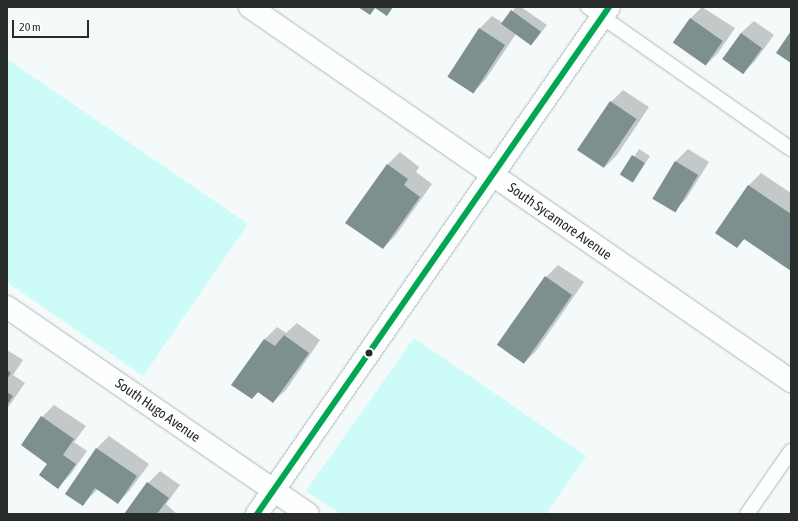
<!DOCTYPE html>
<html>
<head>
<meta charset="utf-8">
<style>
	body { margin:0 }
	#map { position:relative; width:798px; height:521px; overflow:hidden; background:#f4fafa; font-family:"Asap Condensed",sans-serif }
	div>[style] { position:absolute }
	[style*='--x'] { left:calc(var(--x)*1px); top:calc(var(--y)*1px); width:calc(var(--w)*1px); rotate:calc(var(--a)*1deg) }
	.green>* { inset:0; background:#ccfbf8 }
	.shadow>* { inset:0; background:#0003; transform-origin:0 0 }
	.building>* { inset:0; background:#7d8f8e; transform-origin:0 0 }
	.roads { filter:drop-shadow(0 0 1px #b2b7b7) drop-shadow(0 0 1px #b2b7b7) }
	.lane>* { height:14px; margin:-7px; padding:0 7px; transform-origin:7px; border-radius:7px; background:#fdfefe }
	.street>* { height:22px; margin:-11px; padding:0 11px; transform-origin:11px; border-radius:11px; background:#fdfefe }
	.bus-1>* { height:6px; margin:-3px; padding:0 3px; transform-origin:3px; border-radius:3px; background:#00a651 }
	.dots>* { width:11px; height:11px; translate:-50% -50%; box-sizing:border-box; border:2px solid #fff; border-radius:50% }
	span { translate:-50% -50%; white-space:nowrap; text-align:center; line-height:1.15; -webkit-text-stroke:4px #fff; paint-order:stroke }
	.street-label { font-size:14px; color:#272c2b }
	.frame { position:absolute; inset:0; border:8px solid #272c2b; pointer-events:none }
	.scale { position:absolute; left:12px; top:20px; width:77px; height:18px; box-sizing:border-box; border:2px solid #272c2b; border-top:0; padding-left:5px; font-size:12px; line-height:14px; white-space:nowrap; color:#272c2b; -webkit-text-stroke:3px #fff; paint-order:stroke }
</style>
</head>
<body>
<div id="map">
	<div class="green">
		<div style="clip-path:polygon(7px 59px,248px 224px,143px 376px,7px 282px)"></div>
		<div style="clip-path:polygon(414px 338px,586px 456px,546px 514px,341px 514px,306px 491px)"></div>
	</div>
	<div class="shadow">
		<div style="clip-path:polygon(516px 7px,521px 7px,547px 25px,537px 38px,531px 45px,516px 34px,485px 80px,473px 93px,448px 76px,480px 28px,492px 16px,503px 23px)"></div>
		<div style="clip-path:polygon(702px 7px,735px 28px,718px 53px,706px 65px,690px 19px)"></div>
		<div style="clip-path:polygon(754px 21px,774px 35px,755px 61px,743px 73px,723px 59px,741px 33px)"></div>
		<div style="clip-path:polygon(623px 90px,649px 107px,617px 155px,604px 168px,611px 102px)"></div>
		<div style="left:639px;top:149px;width:13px;height:31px;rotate:32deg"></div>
		<div style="clip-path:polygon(688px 149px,709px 162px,686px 199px,674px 211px,653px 198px,676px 161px)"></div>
		<div style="clip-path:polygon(400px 152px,419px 167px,416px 172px,432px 184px,395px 236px,383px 248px,387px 165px)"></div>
		<div style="clip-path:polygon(761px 173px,791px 193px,791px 270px,745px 238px,737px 247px,717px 233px,749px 185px)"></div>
		<div style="clip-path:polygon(558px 265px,584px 282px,536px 351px,524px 363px,546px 277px)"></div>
		<div style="clip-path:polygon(297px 323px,320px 340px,286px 390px,273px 402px,258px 392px,252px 398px,233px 385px,265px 339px,277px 327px,286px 333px)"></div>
		<div style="clip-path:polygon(7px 350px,23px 360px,13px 375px,25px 383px,7px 409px)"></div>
		<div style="clip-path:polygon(54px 405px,86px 426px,74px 442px,87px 451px,70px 475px,58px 487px,49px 464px,42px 417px)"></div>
		<div style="clip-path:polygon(109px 436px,149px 464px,130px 490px,118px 503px,98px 489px,83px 504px,97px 448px)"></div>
		<div style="clip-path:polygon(160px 471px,180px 485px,166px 504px,177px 514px,126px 514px,148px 483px)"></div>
	</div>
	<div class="building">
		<div style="clip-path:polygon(358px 7px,393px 7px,387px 16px,375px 8px,370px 15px)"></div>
		<div style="left:511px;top:10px;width:37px;height:17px;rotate:36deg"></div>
		<div style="left:690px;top:18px;width:40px;height:30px;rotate:35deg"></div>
		<div style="left:479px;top:28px;width:31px;height:58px;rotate:33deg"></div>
		<div style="clip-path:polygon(791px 31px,791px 63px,776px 53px)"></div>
		<div style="left:741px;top:33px;width:26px;height:32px;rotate:36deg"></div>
		<div style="left:610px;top:101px;width:32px;height:59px;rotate:34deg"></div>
		<div style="left:632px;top:155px;width:15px;height:23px;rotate:32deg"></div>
		<div style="left:675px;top:161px;width:27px;height:44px;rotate:31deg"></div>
		<div style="clip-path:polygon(387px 164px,408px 179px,404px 185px,420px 197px,383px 249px,345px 223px)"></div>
		<div style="clip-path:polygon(748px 185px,791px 214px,791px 271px,744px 239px,737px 248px,715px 233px)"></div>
		<div style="left:545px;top:276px;width:33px;height:84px;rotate:35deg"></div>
		<div style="clip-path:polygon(284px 335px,309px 353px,273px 403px,258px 392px,252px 399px,231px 385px,264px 339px,275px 346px)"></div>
		<div style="clip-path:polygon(7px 370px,11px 373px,7px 379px)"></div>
		<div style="clip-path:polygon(7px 392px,13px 396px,7px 405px)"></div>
		<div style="clip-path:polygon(41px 416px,74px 439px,63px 455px,76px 464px,58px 489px,39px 475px,47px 464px,21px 445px)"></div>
		<div style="clip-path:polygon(96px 448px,137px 476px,118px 504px,95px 488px,83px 506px,65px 494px)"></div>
		<div style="clip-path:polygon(147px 482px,169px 498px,157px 514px,124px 514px)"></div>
	</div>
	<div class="roads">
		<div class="lane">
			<div style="--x:588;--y:7;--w:248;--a:35"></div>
			<div style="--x:747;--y:514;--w:77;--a:-55.1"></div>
		</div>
		<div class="street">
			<div style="--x:250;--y:7;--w:658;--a:34.66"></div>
			<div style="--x:7;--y:307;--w:365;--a:34.5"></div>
			<div style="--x:257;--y:514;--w:617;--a:-55.23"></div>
		</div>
	</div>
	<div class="bus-1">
		<div style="--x:257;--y:514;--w:617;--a:-55.23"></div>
	</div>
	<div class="dots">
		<div style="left:369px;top:353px;background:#272c2b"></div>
	</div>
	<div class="street-label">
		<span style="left:560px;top:221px;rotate:35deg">South Sycamore Avenue</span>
		<span style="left:158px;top:410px;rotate:35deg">South Hugo Avenue</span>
	</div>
	<div class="frame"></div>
	<div class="scale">20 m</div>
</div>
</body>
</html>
